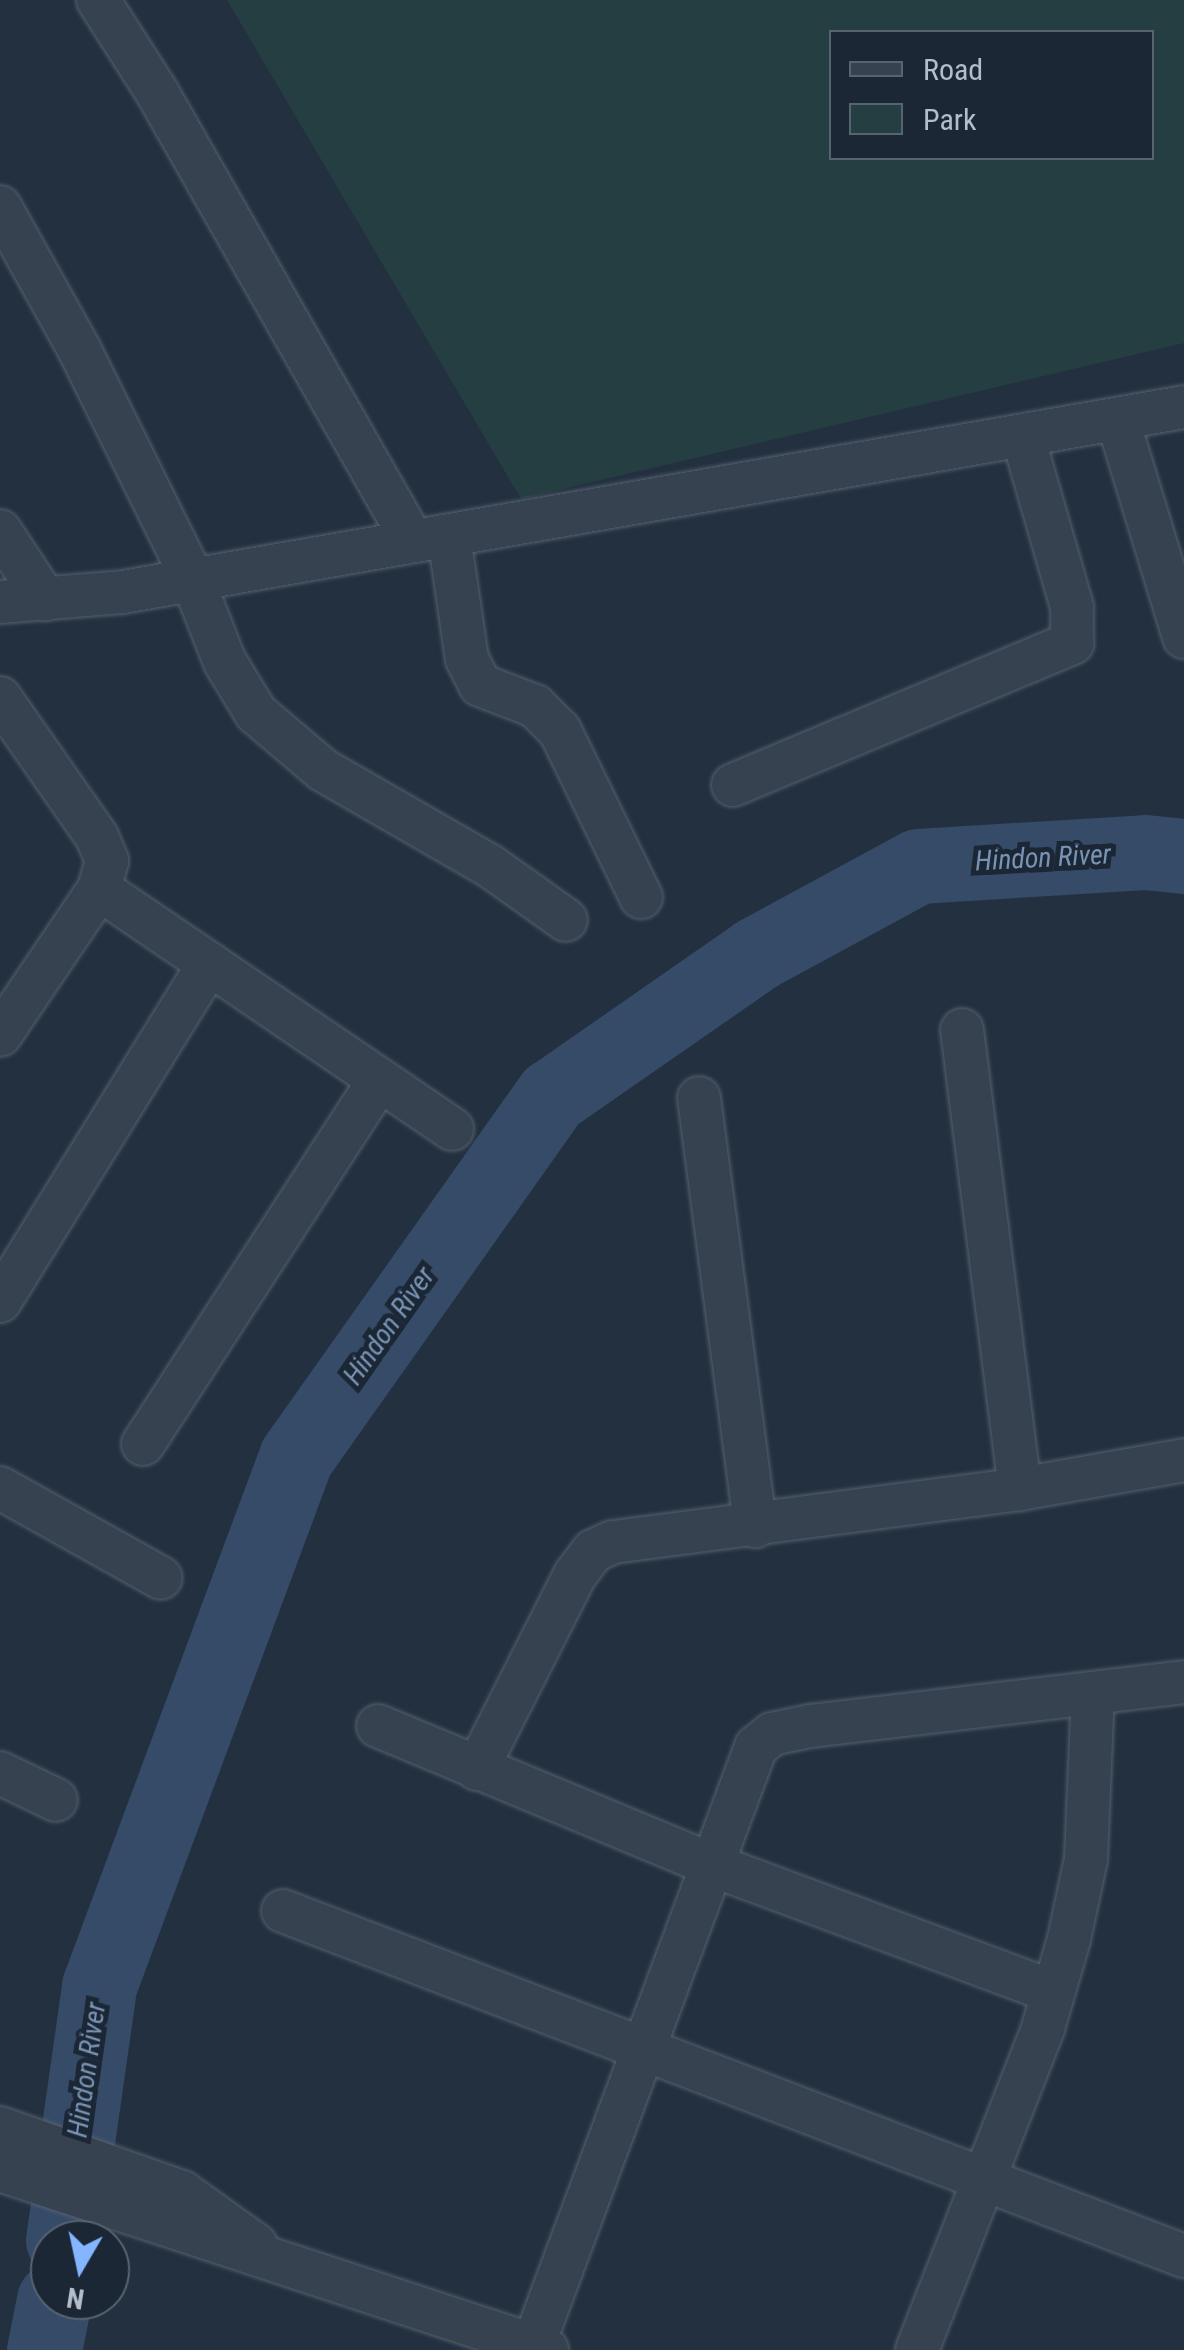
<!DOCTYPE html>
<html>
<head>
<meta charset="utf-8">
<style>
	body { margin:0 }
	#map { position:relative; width:1184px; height:2350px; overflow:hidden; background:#233040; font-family:"Roboto Condensed",sans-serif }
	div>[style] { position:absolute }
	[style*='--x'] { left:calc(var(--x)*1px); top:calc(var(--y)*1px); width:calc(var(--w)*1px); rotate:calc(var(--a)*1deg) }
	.green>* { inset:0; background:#253e41 }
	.river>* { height:75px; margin:-37.5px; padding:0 37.5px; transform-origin:37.5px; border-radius:37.5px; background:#354b68 }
	.roads { filter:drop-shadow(0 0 2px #55606e) drop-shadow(0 0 2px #55606e) }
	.minor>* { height:42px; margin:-21px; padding:0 21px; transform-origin:21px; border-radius:21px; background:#374250 }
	span { translate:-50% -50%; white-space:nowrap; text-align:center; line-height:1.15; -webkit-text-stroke:10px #1c2735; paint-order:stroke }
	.water-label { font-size:28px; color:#7993b4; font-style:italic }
	.legend { position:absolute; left:829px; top:30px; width:325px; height:130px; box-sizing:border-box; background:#1c2735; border:2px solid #586371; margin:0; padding:12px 18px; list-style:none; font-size:30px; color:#b3bdcb }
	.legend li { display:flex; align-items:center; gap:20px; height:50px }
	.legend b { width:50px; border:2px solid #586371 }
	.north { position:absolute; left:30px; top:2220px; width:100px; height:100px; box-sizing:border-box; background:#1c2735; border:2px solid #586371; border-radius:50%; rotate:189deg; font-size:28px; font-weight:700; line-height:40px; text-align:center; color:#b3bdcb }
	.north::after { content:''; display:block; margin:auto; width:35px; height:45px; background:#84b6ff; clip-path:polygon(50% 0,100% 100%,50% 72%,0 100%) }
</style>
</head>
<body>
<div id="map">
	<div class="green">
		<div style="clip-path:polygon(evenodd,227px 0,1184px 0,1184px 343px,521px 499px,227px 0,832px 32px,1152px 32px,1152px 158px,832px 158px,832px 32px)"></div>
	</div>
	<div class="river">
		<div style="--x:63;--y:2240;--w:257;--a:-81.9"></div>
		<div style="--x:99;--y:1986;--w:564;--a:-69.57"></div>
		<div style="--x:296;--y:1457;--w:443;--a:-54.7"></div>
		<div style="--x:552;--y:1096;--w:249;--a:-34.8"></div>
		<div style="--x:756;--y:954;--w:184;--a:-28.5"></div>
		<div style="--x:918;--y:866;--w:227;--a:-3.5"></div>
		<div style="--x:1145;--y:852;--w:39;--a:6"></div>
		<div style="--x:44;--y:2350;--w:51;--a:-78.7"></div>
	</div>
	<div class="roads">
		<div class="minor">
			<div style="--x:98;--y:0;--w:112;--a:57.4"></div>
			<div style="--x:158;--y:94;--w:513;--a:60.34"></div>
			<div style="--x:0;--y:207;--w:165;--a:60.9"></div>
			<div style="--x:80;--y:351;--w:253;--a:63.7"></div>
			<div style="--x:192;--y:578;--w:90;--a:68.6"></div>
			<div style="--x:225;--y:662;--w:60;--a:58.7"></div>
			<div style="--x:256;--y:713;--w:88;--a:40.4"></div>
			<div style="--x:323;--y:770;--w:193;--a:29.9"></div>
			<div style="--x:490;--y:866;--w:93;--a:35.4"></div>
			<div style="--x:1118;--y:421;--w:226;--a:73"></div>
			<div style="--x:0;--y:531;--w:82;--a:56.5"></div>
			<div style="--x:449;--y:536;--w:124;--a:81.7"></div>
			<div style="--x:467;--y:659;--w:29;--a:63"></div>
			<div style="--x:480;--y:685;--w:59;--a:20.9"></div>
			<div style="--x:535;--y:706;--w:35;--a:45"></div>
			<div style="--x:560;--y:731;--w:185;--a:64"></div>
			<div style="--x:0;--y:602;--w:123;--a:-4.6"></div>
			<div style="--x:123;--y:592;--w:1077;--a:-9.89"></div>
			<div style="--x:0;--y:698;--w:169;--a:55.1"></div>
			<div style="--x:97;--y:837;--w:26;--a:67"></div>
			<div style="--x:107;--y:861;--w:29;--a:106"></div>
			<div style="--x:99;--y:889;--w:176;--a:124.1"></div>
			<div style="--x:733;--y:785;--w:368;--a:-22.7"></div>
			<div style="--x:1072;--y:643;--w:36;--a:-90"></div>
			<div style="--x:1072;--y:607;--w:177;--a:-106.1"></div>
			<div style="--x:99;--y:889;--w:427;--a:34.2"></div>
			<div style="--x:962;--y:1030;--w:463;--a:82.8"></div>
			<div style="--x:699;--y:1098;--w:432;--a:82.5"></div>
			<div style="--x:0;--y:1301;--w:397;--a:-58.2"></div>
			<div style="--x:143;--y:1444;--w:434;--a:-57"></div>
			<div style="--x:0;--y:1488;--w:184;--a:29.2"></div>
			<div style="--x:378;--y:1726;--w:362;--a:22.6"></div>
			<div style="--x:712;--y:1865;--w:364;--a:20.4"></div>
			<div style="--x:477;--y:1769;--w:217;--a:-63.2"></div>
			<div style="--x:575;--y:1575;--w:30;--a:-53"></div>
			<div style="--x:593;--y:1551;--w:22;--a:-24"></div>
			<div style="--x:613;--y:1542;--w:410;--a:-7.4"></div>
			<div style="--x:1020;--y:1489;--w:167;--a:-10"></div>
			<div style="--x:0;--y:1773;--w:62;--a:25.7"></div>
			<div style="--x:283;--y:1911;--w:965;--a:20.95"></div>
			<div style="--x:0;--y:2128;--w:193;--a:19.4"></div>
			<div style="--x:182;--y:2192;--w:91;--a:35.6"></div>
			<div style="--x:0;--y:2170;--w:576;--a:18.21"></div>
			<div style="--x:533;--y:2346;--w:639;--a:-69.58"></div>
			<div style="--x:756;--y:1747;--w:21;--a:-39"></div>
			<div style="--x:772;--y:1734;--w:40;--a:-12"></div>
			<div style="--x:811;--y:1726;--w:376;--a:-6.7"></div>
			<div style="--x:917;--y:2350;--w:346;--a:-68.6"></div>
			<div style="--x:1043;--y:2028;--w:93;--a:-73.7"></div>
			<div style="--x:1069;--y:1939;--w:82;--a:-78"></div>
			<div style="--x:1086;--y:1859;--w:166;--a:-87.6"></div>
		</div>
	</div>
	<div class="water-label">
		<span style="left:1043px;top:858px;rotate:-3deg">Hindon River</span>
		<span style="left:389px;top:1326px;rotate:-55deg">Hindon River</span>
		<span style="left:87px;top:2070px;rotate:-82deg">Hindon River</span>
	</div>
	<ul class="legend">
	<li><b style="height:12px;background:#374250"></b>Road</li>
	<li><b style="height:28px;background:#253e41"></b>Park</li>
	</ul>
	<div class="north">N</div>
</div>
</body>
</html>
